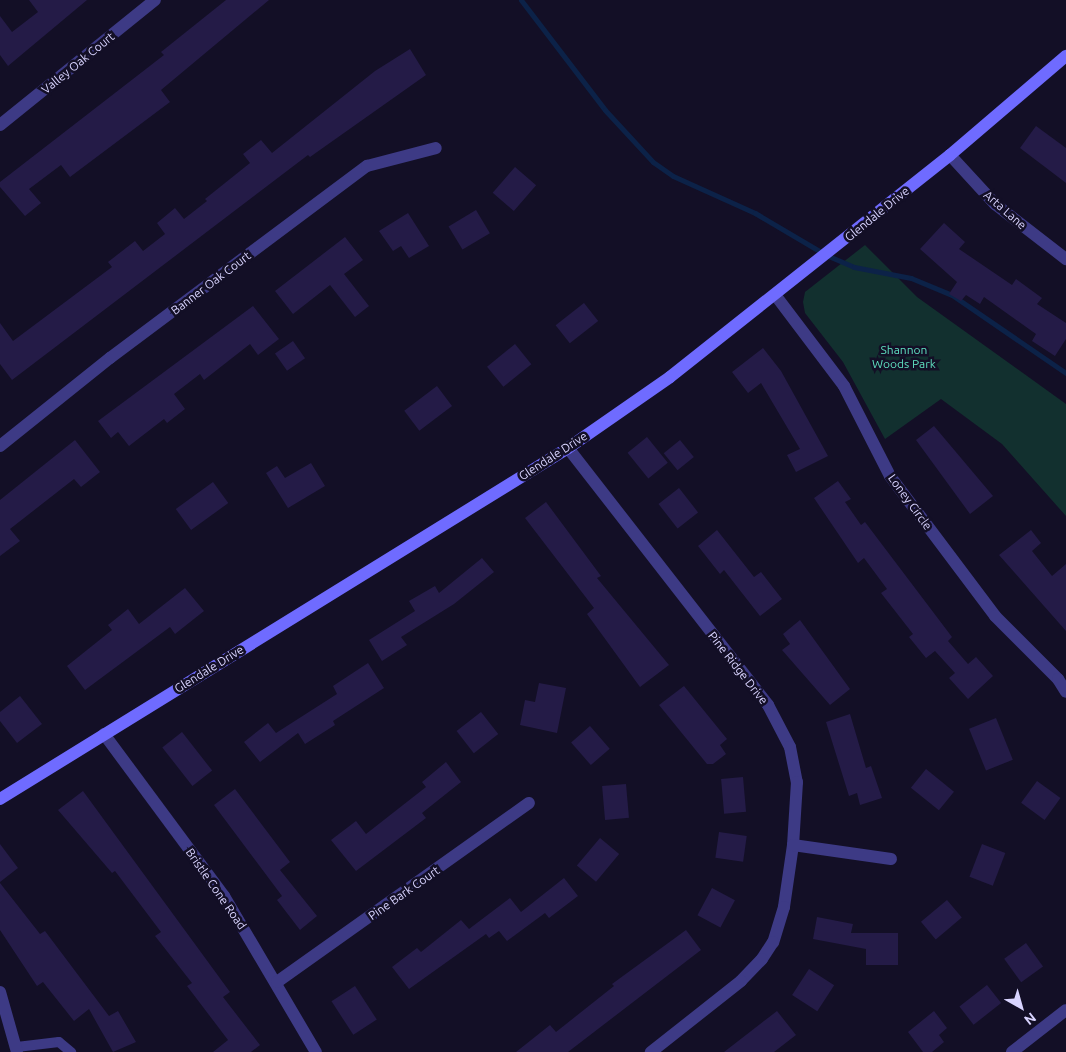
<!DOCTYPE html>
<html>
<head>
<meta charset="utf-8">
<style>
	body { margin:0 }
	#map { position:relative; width:1066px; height:1052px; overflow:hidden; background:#130f26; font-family:Ubuntu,sans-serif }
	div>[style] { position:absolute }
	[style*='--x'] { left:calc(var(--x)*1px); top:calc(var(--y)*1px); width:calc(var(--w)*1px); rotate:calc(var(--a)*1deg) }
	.green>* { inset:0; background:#12302f }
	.stream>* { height:5px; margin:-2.5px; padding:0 2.5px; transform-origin:2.5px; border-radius:2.5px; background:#0c2248 }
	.building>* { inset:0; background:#241b47; transform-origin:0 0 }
	.lane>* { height:10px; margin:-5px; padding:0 5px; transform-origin:5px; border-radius:5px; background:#3d3a85 }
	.street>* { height:12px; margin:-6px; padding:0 6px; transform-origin:6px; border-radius:6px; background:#3d3a85 }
	.secondary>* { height:12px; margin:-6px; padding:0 6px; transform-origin:6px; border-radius:6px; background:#6f6bff }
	span { translate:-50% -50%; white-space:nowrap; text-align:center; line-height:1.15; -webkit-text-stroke:5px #130f26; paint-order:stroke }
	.street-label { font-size:12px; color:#d9d4ff }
	.park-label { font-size:12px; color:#5fe0c0 }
	.north { position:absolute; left:996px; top:982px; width:50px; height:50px; -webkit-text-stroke:4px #130f26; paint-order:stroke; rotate:142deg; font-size:14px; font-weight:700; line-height:20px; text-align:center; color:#d9d4ff }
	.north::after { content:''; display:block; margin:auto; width:18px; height:22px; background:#d9d4ff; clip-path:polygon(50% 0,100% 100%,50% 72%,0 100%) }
</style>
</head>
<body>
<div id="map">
	<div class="green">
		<div style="clip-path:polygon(865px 245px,917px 297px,1066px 404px,1066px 516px,1002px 444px,941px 399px,885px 439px,843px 362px,805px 313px,803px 302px,805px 292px)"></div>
	</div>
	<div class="stream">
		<div style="--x:521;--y:0;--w:138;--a:52.6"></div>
		<div style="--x:605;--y:110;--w:71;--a:47.3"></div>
		<div style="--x:653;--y:162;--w:24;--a:35"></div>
		<div style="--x:673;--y:176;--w:90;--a:24.3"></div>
		<div style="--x:755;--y:213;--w:82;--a:30.6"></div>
		<div style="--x:826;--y:255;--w:30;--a:23"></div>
		<div style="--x:854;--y:267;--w:58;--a:10.9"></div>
		<div style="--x:911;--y:278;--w:44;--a:22.5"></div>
		<div style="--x:952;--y:295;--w:138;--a:34.4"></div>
	</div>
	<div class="building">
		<div style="clip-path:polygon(29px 0,87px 0,8px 66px,0 55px,0 16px,12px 32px,38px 12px)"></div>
		<div style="clip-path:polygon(226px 0,269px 0,161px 90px,170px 102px,70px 177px,61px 165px,29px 189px,41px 203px,25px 216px,0 187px,0 182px,164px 55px,161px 52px)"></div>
		<div style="clip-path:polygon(410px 49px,426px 75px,310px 157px,308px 155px,12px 380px,0 364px,0 323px,13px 341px,112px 267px,108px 262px,135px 241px,143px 251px,165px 234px,157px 223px,175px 208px,184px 219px,207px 201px,205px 199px,250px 163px,243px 154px,261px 140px,272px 153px,375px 71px)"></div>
		<div style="clip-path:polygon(1036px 126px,1066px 148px,1066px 183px,1020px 148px)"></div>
		<div style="left:515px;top:167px;width:28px;height:34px;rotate:41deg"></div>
		<div style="left:476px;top:210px;width:27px;height:32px;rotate:59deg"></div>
		<div style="clip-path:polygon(408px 213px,429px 246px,409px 258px,401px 246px,393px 251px,379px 231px)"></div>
		<div style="clip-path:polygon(944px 223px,965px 242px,959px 249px,1012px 285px,1016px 279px,1042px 298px,1037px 304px,1066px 323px,1066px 339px,1055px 356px,1032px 341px,1036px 334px,984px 297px,980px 304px,966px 295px,961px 301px,949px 294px,957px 282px,920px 249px)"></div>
		<div style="clip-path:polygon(345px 237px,363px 260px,344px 274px,369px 306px,355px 317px,330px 285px,293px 314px,275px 291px)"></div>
		<div style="left:584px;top:303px;width:23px;height:36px;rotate:52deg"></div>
		<div style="clip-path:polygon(253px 306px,279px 339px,258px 355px,250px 344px,204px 380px,200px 374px,174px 394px,185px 409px,167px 423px,164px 419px,129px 446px,118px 432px,111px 438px,98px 421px)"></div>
		<div style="left:293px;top:341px;width:21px;height:22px;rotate:55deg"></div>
		<div style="left:515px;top:344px;width:26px;height:36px;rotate:51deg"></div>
		<div style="clip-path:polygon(763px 348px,781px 371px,828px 456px,796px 472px,787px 455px,800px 449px,761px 383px,748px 393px,732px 372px)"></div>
		<div style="left:437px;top:386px;width:25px;height:41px;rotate:53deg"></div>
		<div style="clip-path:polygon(934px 426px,993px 496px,970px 514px,916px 440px)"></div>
		<div style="left:647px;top:437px;width:33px;height:25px;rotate:51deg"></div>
		<div style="clip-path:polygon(75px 440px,100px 472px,81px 487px,74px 479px,10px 529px,20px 541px,0 556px,0 500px)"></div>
		<div style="left:680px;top:440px;width:22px;height:21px;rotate:51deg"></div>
		<div style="clip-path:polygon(311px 463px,325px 486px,288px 508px,266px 473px,277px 466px,285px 478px)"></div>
		<div style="clip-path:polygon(838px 481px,851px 499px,845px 502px,861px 525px,865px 522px,952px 637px,948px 641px,968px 664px,976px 657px,993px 676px,968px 699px,949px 678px,955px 673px,935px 651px,926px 658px,909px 637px,913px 634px,881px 593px,887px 589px,864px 558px,858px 563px,814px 498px)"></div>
		<div style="left:213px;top:482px;width:26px;height:46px;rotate:54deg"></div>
		<div style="left:679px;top:488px;width:31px;height:26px;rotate:52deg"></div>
		<div style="clip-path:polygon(546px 502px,601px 576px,597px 578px,669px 665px,640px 687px,587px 614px,594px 608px,525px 518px)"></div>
		<div style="clip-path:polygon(717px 530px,754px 577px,761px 572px,782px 599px,760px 616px,724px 570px,720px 574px,698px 546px)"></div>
		<div style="clip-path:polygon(1031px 530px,1041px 543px,1032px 551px,1052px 576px,1066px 564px,1066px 631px,999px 555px)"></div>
		<div style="clip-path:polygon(482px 558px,494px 572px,454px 604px,401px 637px,407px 645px,382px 661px,369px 640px,415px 611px,409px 601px,435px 586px,439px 593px)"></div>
		<div style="clip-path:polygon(185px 588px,204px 611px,175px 634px,170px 627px,85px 690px,67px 666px,112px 630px,108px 625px,128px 609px,139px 624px)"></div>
		<div style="clip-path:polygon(800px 620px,850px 689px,830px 705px,782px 650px,790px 644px,783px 634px)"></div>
		<div style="clip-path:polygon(368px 663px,384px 688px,333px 721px,335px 725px,305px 744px,298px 733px,260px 762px,244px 742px,268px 723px,276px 733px,337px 694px,333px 686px)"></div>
		<div style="clip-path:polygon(539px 683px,566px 688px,557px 733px,520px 725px,525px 700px,535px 702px)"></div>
		<div style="clip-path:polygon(684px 686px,727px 739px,720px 745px,726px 754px,713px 764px,707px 764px,659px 705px)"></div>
		<div style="clip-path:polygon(20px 696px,42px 724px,17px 743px,0 721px,0 712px)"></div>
		<div style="left:481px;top:712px;width:28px;height:31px;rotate:52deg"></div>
		<div style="clip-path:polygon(850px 714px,866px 768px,871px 766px,882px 798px,860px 805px,857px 793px,849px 796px,826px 722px)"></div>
		<div style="left:996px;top:718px;width:45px;height:29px;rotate:68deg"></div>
		<div style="left:590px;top:726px;width:30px;height:25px;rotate:49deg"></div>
		<div style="left:182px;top:732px;width:49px;height:25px;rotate:52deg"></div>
		<div style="clip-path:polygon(446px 762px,461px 782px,422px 813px,426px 818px,356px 871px,331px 840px,356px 821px,366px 834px,426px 787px,422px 782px)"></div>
		<div style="left:926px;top:769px;width:36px;height:24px;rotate:39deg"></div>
		<div style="left:743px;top:777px;width:35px;height:22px;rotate:85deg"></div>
		<div style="left:1037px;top:781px;width:29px;height:27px;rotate:36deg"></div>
		<div style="left:626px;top:784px;width:34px;height:24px;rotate:85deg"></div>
		<div style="clip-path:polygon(235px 789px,290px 862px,280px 870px,317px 916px,300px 930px,277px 900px,282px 896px,214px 805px)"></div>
		<div style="clip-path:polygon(83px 791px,230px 992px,223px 997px,260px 1045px,251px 1052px,213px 1052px,228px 1040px,187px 986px,192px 983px,155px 936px,161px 932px,115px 871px,112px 873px,58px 810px)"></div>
		<div style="left:719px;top:832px;width:28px;height:26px;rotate:8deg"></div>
		<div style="left:600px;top:838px;width:25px;height:36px;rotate:40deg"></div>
		<div style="clip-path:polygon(0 844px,18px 868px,0 882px)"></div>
		<div style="left:982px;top:844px;width:25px;height:35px;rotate:21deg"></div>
		<div style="clip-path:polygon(564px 878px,578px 896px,549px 918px,545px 913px,507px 941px,499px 931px,489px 938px,486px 934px,409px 989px,392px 967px,417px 948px,421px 952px,461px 920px,469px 929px,510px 898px,521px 912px)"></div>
		<div style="clip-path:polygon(0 883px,40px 934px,45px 931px,109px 1016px,118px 1011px,136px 1042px,113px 1052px,89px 1009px,74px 1021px,43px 982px,37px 986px,0 930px)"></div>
		<div style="left:712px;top:888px;width:26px;height:31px;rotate:28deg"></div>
		<div style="left:947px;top:900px;width:23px;height:34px;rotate:50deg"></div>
		<div style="clip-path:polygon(817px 917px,853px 924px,851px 933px,898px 933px,898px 965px,866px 965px,866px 949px,813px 939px)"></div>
		<div style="clip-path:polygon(686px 930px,701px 950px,568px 1052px,516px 1052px,550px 1025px,556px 1032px,614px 986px,612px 984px)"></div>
		<div style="left:1026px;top:943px;width:29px;height:27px;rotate:54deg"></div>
		<div style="left:809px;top:969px;width:30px;height:31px;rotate:33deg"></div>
		<div style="left:987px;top:985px;width:23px;height:35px;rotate:52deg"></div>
		<div style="left:355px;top:986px;width:40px;height:28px;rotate:57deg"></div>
		<div style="clip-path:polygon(777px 1011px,796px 1035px,774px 1052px,724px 1052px)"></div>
		<div style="clip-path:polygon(934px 1011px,947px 1028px,939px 1035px,944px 1042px,932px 1052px,923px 1052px,908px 1032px)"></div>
	</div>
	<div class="lane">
		<div style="--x:17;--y:1047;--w:42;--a:-6.8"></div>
		<div style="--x:59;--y:1042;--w:16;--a:40"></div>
	</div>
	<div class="street">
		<div style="--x:0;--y:125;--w:199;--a:-38.9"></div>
		<div style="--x:950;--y:155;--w:67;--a:47.4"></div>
		<div style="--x:995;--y:204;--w:90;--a:37.8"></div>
		<div style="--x:776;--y:296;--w:113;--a:52.9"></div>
		<div style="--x:844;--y:386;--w:101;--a:62.9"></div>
		<div style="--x:890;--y:476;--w:175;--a:53.1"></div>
		<div style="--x:995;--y:616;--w:89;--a:45"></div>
		<div style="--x:1058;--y:679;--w:15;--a:58"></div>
		<div style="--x:0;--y:446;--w:141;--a:-38.7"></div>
		<div style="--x:110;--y:358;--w:321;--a:-36.8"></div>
		<div style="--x:367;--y:166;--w:71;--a:-14.6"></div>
		<div style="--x:568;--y:448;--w:326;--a:52.1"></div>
		<div style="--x:768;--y:705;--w:47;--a:62.4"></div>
		<div style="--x:790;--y:747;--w:36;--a:79"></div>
		<div style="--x:797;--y:782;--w:63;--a:93.6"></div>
		<div style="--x:793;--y:845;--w:63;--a:98.3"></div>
		<div style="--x:784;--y:907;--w:37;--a:107"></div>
		<div style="--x:773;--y:942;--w:20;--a:123"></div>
		<div style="--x:762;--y:959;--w:30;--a:134"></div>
		<div style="--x:741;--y:981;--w:115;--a:141.7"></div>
		<div style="--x:104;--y:734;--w:202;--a:53.5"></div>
		<div style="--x:224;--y:896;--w:181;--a:59.5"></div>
		<div style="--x:793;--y:845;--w:99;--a:8.1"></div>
		<div style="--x:277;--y:982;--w:309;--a:-35.4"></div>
		<div style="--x:0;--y:992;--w:62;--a:74.2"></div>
		<div style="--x:1012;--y:1052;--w:68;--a:-37.9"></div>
	</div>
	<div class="secondary">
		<div style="--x:0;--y:799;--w:668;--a:-31.71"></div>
		<div style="--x:568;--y:448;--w:124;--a:-34.8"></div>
		<div style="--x:670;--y:377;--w:357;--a:-38.4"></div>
		<div style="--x:950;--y:155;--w:153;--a:-40.5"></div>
	</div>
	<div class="street-label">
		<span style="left:78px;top:63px;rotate:-39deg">Valley Oak Court</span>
		<span style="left:1005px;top:210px;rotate:41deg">Arta Lane</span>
		<span style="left:877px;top:214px;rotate:-39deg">Glendale Drive</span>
		<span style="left:211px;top:283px;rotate:-37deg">Banner Oak Court</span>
		<span style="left:553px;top:456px;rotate:-33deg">Glendale Drive</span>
		<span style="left:910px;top:502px;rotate:54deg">Loney Circle</span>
		<span style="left:738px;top:668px;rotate:52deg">Pine Ridge Drive</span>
		<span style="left:209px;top:669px;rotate:-32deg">Glendale Drive</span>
		<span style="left:216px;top:889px;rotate:55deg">Bristle Cone Road</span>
		<span style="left:404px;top:893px;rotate:-35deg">Pine Bark Court</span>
	</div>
	<div class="park-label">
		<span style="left:904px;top:357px">Shannon<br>Woods Park</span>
	</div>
	<div class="north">N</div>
</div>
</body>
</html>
